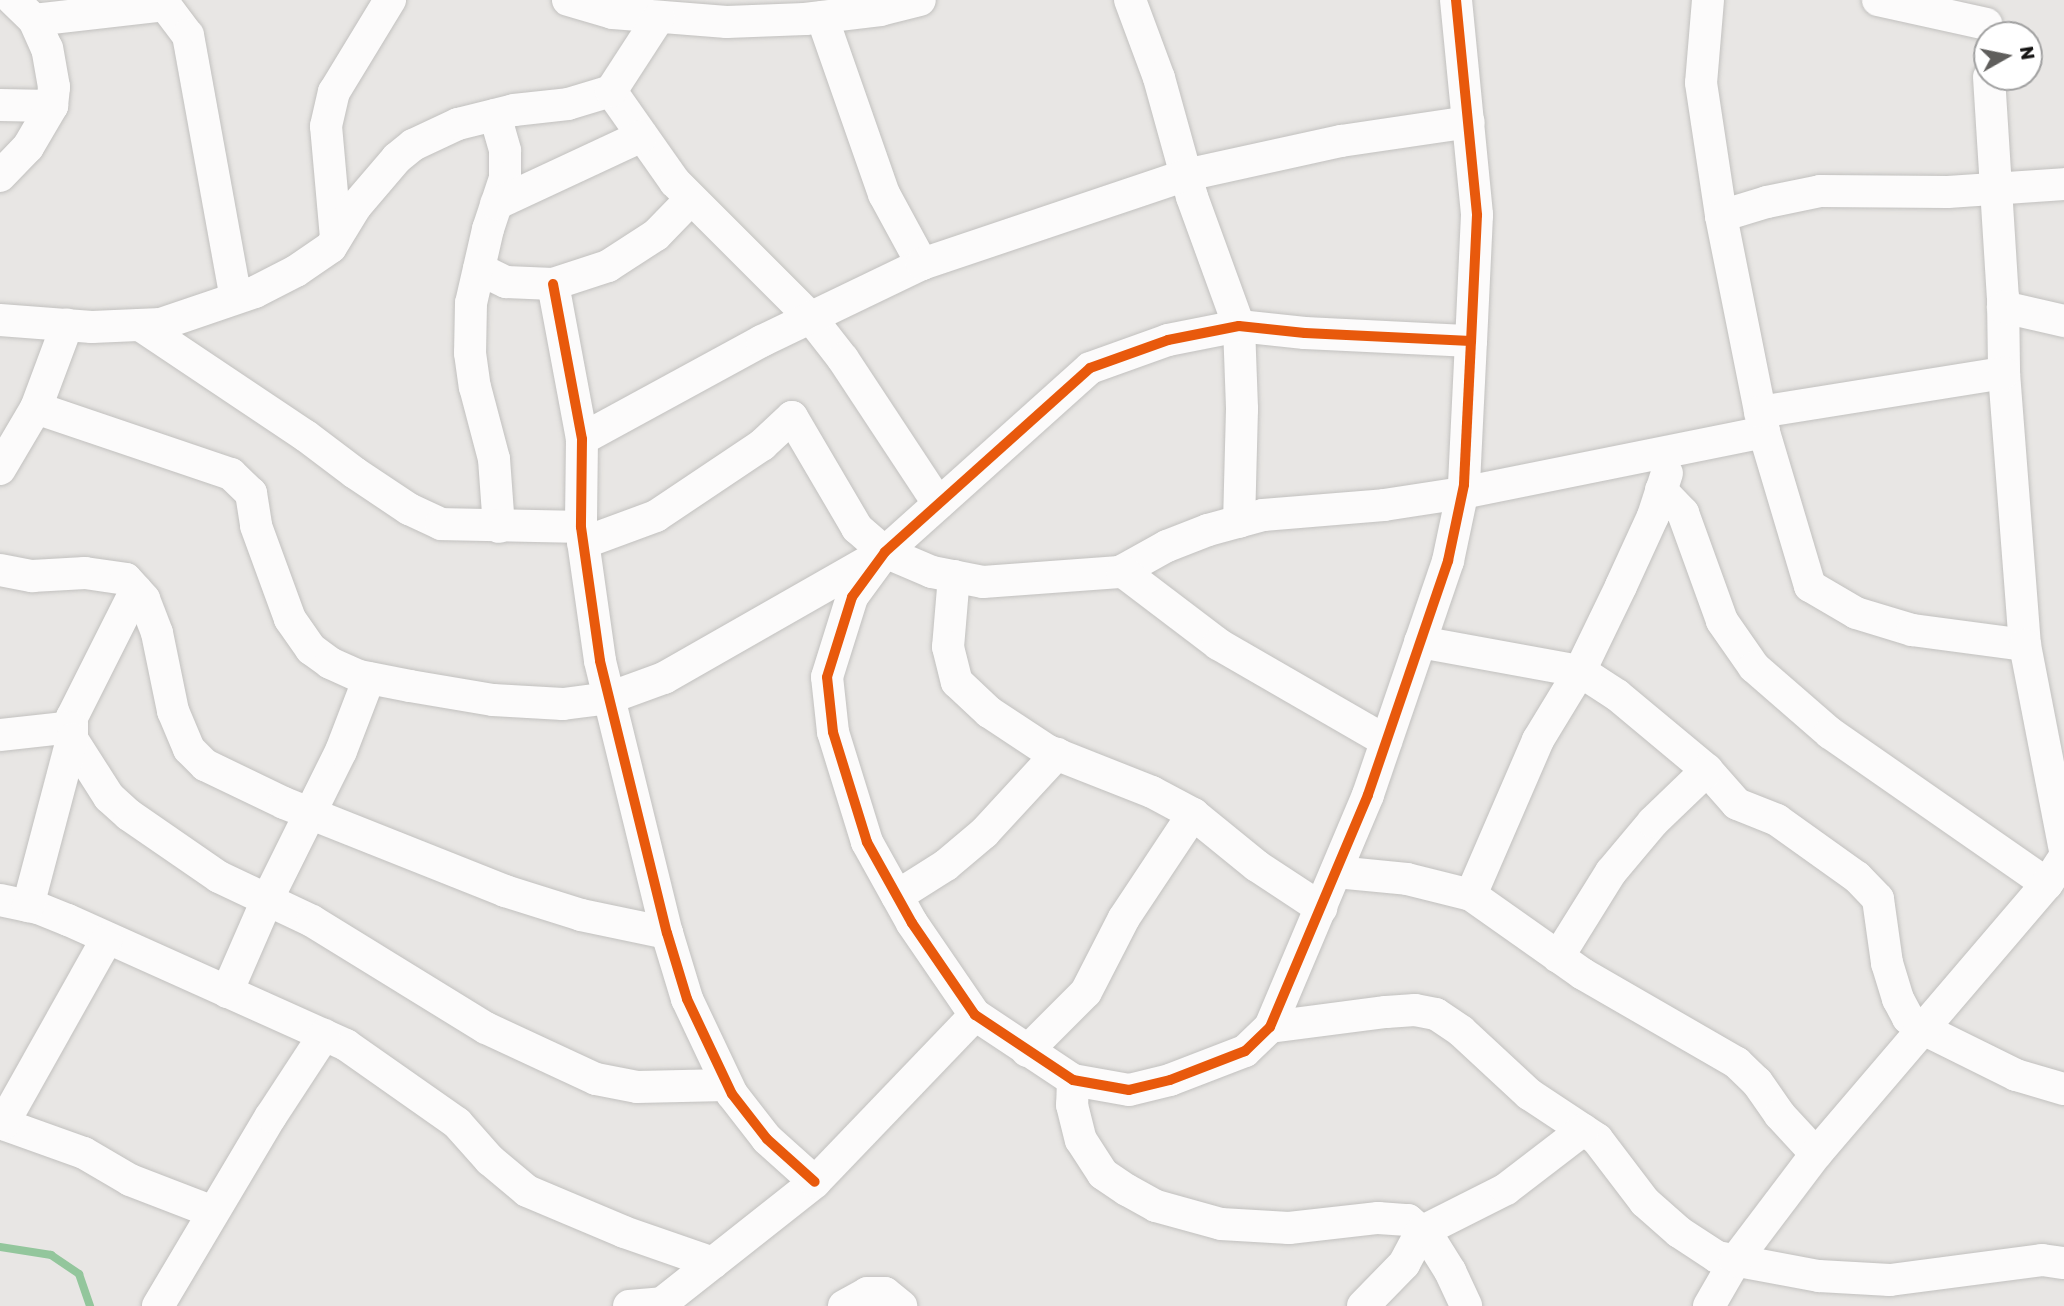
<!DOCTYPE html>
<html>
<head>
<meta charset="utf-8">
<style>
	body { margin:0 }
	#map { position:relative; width:2064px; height:1306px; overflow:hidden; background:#e8e6e4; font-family:Rubik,sans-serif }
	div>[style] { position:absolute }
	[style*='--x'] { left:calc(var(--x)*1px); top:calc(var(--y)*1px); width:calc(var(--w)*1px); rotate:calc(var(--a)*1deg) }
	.stream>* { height:8px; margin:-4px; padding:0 4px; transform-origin:4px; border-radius:4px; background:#93c69c }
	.roads { filter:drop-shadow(0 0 2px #c2c1bf) drop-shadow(0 0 2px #c2c1bf) }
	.minor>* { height:32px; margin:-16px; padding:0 16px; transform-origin:16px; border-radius:16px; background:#fcfbfb }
	.cycleway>* { height:10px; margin:-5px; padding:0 5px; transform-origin:5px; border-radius:5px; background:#e8590c }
	span { translate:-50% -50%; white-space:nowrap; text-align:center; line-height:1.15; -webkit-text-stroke:5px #fff; paint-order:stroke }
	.north { position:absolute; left:1973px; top:21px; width:70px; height:70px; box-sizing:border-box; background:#fff; border:2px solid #a1a1a1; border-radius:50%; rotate:81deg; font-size:19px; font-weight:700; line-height:28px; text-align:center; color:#151413 }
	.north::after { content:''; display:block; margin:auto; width:24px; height:32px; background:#5f5e5c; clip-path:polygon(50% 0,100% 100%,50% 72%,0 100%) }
</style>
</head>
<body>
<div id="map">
	<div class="stream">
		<div style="--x:0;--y:1247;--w:52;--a:8.9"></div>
		<div style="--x:51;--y:1255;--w:34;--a:34"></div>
		<div style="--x:79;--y:1274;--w:34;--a:71"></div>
	</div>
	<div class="roads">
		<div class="minor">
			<div style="--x:568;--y:0;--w:47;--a:16.1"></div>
			<div style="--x:613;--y:13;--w:114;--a:4.5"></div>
			<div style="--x:727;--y:22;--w:78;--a:-2.2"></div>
			<div style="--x:805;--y:19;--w:76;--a:-6.8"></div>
			<div style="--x:880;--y:10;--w:41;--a:-14"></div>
			<div style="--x:1130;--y:0;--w:83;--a:69.6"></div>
			<div style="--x:1159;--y:78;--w:123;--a:74.5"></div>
			<div style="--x:1192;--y:197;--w:137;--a:70"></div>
			<div style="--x:1239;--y:326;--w:83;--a:87.9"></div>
			<div style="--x:1242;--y:409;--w:113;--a:91.5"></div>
			<div style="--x:1456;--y:0;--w:216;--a:84.4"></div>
			<div style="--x:1477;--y:215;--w:126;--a:92.7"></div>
			<div style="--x:1471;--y:341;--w:144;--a:92.8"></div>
			<div style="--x:1464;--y:485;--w:78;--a:101.9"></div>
			<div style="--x:1448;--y:561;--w:247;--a:108.9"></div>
			<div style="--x:1368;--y:795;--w:252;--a:112.9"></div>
			<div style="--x:1270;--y:1027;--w:35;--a:136"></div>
			<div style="--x:1245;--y:1051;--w:80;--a:158.9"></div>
			<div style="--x:1170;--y:1080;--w:42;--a:166.3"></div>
			<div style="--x:1129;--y:1090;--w:57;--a:-169.9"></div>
			<div style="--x:1073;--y:1080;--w:118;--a:-146.4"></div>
			<div style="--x:975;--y:1015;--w:112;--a:-124.4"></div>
			<div style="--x:912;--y:923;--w:93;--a:-119.1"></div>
			<div style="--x:867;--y:842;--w:115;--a:-107.2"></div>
			<div style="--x:833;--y:732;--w:55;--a:-96.2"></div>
			<div style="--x:827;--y:677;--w:84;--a:-72.6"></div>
			<div style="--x:852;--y:597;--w:56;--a:-53.7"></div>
			<div style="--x:885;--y:552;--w:275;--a:-41.9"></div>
			<div style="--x:1090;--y:368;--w:83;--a:-19.7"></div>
			<div style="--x:1168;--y:340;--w:72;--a:-11.2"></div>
			<div style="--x:1239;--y:326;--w:66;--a:6.1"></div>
			<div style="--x:1305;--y:333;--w:166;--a:2.8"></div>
			<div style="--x:1708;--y:0;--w:83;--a:94.8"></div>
			<div style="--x:1701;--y:83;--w:134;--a:81.4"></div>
			<div style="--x:1721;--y:216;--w:220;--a:78.7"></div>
			<div style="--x:1764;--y:432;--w:161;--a:73.4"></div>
			<div style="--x:1810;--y:586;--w:53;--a:30.4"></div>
			<div style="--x:1856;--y:613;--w:59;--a:16.9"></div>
			<div style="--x:1912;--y:630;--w:114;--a:7.6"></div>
			<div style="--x:1878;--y:0;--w:111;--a:12.5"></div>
			<div style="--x:822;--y:17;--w:188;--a:70.7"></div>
			<div style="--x:884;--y:194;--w:80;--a:61.5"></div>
			<div style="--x:34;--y:20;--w:132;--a:-6.5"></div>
			<div style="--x:165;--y:5;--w:38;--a:53"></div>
			<div style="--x:188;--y:35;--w:267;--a:79.7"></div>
			<div style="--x:1989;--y:77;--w:220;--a:86.4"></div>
			<div style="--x:2003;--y:297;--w:76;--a:89.2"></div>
			<div style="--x:2004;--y:373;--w:273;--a:85.6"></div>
			<div style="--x:2025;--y:645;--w:205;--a:79"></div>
			<div style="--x:611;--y:91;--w:111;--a:54.9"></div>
			<div style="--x:675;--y:182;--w:192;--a:45"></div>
			<div style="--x:811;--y:318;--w:52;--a:52"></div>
			<div style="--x:843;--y:359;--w:173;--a:56.6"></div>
			<div style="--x:0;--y:105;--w:52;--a:1.1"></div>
			<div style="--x:495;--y:115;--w:37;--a:74"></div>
			<div style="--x:505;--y:151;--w:27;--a:90"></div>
			<div style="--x:505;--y:178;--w:54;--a:108.4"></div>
			<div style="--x:488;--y:229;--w:76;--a:102.9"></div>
			<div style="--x:471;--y:303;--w:50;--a:91.1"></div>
			<div style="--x:470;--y:353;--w:34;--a:82"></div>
			<div style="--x:475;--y:387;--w:74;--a:75.2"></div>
			<div style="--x:494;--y:459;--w:68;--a:85.8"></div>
			<div style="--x:0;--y:176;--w:40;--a:-46"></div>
			<div style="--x:28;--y:147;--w:48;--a:-59.7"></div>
			<div style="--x:52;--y:106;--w:19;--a:-84"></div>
			<div style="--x:54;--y:87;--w:39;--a:-100"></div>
			<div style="--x:47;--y:49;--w:32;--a:-114"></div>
			<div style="--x:34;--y:20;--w:29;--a:-136"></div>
			<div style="--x:496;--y:204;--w:161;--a:-25"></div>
			<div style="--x:1721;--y:216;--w:48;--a:-16.9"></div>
			<div style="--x:1767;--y:202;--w:54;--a:-11.7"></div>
			<div style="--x:1820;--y:191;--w:128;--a:0.4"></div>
			<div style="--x:1948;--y:192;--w:116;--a:-3.9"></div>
			<div style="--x:336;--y:238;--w:112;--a:-95.1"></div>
			<div style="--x:326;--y:126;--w:35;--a:-77"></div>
			<div style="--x:334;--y:92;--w:108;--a:-58.7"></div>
			<div style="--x:479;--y:269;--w:30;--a:26"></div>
			<div style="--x:506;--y:282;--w:47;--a:2.4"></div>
			<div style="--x:553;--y:284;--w:58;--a:-18.1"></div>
			<div style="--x:608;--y:266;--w:57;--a:-32.9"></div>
			<div style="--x:656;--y:235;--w:50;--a:-45.8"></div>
			<div style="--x:553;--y:284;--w:158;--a:79.4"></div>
			<div style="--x:582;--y:439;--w:88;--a:90.7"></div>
			<div style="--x:581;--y:527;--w:135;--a:81.9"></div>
			<div style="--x:600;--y:661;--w:280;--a:76.2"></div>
			<div style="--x:667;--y:933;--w:69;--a:73.1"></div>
			<div style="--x:687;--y:999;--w:105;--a:64.7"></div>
			<div style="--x:732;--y:1094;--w:57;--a:52.1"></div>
			<div style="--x:767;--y:1139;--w:64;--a:41.9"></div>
			<div style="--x:2003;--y:307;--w:63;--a:12.9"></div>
			<div style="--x:0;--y:320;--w:92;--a:4.4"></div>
			<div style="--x:92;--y:327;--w:69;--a:-2.5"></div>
			<div style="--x:161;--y:324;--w:99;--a:-18.8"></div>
			<div style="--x:255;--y:292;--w:46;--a:-27.1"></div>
			<div style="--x:296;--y:271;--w:42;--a:-34.4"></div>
			<div style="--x:331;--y:247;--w:48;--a:-58.6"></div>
			<div style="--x:356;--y:206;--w:63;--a:-49.5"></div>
			<div style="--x:397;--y:158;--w:21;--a:-39"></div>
			<div style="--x:413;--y:145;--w:50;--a:-25"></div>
			<div style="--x:458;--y:124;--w:58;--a:-14"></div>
			<div style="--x:514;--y:110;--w:54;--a:-6.3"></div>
			<div style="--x:568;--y:104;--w:45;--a:-16.8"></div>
			<div style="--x:611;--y:91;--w:88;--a:-57"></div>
			<div style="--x:140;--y:325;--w:200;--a:33.8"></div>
			<div style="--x:306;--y:436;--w:61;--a:37.1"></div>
			<div style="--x:355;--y:473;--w:65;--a:33.7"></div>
			<div style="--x:409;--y:509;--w:35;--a:25"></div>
			<div style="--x:441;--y:524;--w:140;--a:1.2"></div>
			<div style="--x:36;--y:408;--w:206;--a:18.7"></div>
			<div style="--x:231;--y:474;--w:28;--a:44"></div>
			<div style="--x:251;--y:493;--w:33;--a:81"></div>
			<div style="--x:256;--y:526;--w:99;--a:69.9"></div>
			<div style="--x:290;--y:619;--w:37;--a:55"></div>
			<div style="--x:311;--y:649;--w:24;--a:36"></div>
			<div style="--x:330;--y:663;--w:32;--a:24"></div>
			<div style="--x:359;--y:676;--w:52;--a:11.1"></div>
			<div style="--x:410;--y:686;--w:84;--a:9.6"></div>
			<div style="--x:493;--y:700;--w:70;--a:3.3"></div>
			<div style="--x:563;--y:704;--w:46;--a:-7.4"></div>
			<div style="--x:609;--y:698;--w:59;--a:-20"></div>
			<div style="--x:664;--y:678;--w:254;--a:-29.7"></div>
			<div style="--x:885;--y:552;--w:51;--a:23.1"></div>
			<div style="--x:932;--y:572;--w:52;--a:11.1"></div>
			<div style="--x:983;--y:582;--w:137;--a:-4.2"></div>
			<div style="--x:1120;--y:572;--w:54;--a:-29"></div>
			<div style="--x:1167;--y:546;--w:44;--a:-21.3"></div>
			<div style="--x:1208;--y:530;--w:57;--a:-15.3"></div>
			<div style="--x:1263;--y:515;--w:121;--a:-4.7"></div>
			<div style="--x:1384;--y:505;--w:79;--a:-8.7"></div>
			<div style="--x:1462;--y:493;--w:308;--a:-11.4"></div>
			<div style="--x:1760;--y:412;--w:247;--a:-9.1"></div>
			<div style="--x:582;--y:439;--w:205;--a:-28.6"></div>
			<div style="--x:762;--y:341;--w:178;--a:-25.7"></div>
			<div style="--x:922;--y:264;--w:279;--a:-18.6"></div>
			<div style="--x:1186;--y:175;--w:159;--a:-12.4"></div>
			<div style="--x:1341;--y:141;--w:129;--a:-8.4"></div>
			<div style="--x:0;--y:469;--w:71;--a:-59.5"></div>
			<div style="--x:36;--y:408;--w:89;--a:-69.5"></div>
			<div style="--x:1661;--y:490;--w:32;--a:46"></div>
			<div style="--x:1683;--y:513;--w:115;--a:70.1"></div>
			<div style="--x:1722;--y:621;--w:56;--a:55.2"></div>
			<div style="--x:1754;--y:667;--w:101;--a:41"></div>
			<div style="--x:1830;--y:733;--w:264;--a:34.8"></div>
			<div style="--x:583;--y:543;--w:78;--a:-20.3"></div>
			<div style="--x:656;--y:516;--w:128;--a:-33.8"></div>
			<div style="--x:762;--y:445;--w:41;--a:-43"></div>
			<div style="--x:792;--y:417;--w:129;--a:59.6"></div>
			<div style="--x:857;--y:528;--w:37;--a:41"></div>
			<div style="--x:0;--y:570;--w:33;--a:11"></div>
			<div style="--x:32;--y:576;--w:53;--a:-3.2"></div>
			<div style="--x:85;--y:573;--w:41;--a:8.3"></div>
			<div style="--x:126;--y:579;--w:27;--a:48"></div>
			<div style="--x:144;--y:599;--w:36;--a:69"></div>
			<div style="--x:157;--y:633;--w:80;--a:78.4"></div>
			<div style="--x:173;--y:711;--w:41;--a:67.2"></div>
			<div style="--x:189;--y:749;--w:23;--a:45"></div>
			<div style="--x:205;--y:765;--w:88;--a:25.7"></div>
			<div style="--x:284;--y:803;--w:238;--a:21.7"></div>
			<div style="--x:505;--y:891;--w:80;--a:17.5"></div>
			<div style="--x:581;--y:915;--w:88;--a:11.8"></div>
			<div style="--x:1122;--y:571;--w:121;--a:37.2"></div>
			<div style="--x:1218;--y:644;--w:194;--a:30"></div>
			<div style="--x:954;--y:576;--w:71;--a:94.8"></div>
			<div style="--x:948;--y:647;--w:36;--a:76"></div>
			<div style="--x:957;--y:682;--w:44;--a:43.2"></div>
			<div style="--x:989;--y:712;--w:71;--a:33.5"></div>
			<div style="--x:1048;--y:751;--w:112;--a:21.5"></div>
			<div style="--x:1152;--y:792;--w:47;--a:28.2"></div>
			<div style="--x:1193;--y:814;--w:82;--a:39.1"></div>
			<div style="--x:1257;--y:866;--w:77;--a:33.3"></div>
			<div style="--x:136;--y:590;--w:142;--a:116.7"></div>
			<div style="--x:72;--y:717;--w:22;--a:90"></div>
			<div style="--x:72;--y:739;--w:69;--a:57.5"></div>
			<div style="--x:109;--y:797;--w:27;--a:42"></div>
			<div style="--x:129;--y:815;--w:109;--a:34.6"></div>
			<div style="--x:219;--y:877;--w:103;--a:25.3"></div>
			<div style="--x:312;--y:921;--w:204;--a:31.6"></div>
			<div style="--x:486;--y:1028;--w:121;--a:24.9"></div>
			<div style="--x:596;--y:1079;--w:42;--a:11"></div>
			<div style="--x:637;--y:1087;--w:90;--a:-1.3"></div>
			<div style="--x:1420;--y:642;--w:163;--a:10.3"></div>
			<div style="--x:1580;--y:671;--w:44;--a:33"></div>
			<div style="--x:1617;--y:695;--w:117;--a:39.8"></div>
			<div style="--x:1707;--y:770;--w:45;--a:48.6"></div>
			<div style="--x:1737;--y:804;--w:43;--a:21.8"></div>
			<div style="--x:1777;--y:820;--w:98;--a:35.5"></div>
			<div style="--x:1857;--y:877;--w:30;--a:46"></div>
			<div style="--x:1878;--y:899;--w:65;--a:82"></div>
			<div style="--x:1887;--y:963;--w:38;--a:73"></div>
			<div style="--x:1898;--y:999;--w:21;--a:62"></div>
			<div style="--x:1908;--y:1018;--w:19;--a:36"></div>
			<div style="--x:1923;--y:1029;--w:104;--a:26.3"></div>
			<div style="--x:2016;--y:1075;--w:50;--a:16.3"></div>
			<div style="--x:0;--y:735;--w:72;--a:-6.3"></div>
			<div style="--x:1336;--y:872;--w:71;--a:5.6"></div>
			<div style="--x:1407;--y:879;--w:66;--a:14"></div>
			<div style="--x:1471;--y:895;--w:137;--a:35.2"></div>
			<div style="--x:1583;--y:974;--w:178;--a:30"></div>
			<div style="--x:1737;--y:1063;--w:28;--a:44"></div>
			<div style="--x:1757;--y:1082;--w:40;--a:55.1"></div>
			<div style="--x:1780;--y:1115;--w:53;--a:47.3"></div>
			<div style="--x:1471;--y:895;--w:169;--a:-66.6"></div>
			<div style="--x:1538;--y:740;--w:81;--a:-58.7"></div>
			<div style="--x:1580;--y:671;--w:94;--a:-64.2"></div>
			<div style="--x:1621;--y:586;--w:77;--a:-65.4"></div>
			<div style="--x:1653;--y:516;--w:45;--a:-72"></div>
			<div style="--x:897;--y:896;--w:58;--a:-32.3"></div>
			<div style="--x:946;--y:865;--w:50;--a:-40.1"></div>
			<div style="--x:984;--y:833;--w:108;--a:-47.3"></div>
			<div style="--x:0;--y:900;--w:39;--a:12"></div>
			<div style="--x:38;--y:908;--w:32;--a:22"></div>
			<div style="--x:68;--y:920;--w:305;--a:24.2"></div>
			<div style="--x:346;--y:1045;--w:136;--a:35.1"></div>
			<div style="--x:457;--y:1123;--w:50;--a:48.3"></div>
			<div style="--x:490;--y:1160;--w:48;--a:40"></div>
			<div style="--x:527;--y:1191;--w:105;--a:22.9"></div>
			<div style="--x:624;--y:1232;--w:94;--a:19.2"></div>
			<div style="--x:28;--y:906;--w:173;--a:-75.2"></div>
			<div style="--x:1558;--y:957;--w:100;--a:-58.1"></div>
			<div style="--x:1611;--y:872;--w:65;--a:-50"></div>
			<div style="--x:1653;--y:822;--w:75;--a:-43.9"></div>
			<div style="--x:227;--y:992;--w:100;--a:-66.5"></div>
			<div style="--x:267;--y:900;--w:166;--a:-63.6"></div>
			<div style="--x:341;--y:751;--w:78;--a:-69"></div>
			<div style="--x:1270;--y:1027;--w:117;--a:-7.4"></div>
			<div style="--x:1386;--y:1012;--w:29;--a:-4"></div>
			<div style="--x:1415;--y:1010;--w:21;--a:11"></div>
			<div style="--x:1436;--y:1014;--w:30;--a:34"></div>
			<div style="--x:1461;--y:1031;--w:93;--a:42.8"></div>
			<div style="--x:1529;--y:1094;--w:82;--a:33.5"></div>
			<div style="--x:1597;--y:1139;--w:79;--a:52.7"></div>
			<div style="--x:1645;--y:1202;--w:45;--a:41.4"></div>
			<div style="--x:1679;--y:1232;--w:45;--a:33.3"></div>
			<div style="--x:1717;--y:1257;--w:104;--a:10.6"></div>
			<div style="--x:1819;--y:1276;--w:71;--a:3.2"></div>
			<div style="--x:1890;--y:1280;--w:153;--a:-7.5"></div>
			<div style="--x:2042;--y:1260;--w:22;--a:8"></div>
			<div style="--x:1027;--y:1051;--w:83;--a:-45"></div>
			<div style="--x:1086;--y:992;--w:83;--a:-62.8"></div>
			<div style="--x:1124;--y:918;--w:125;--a:-56.4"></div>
			<div style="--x:1073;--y:1080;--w:25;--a:92"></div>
			<div style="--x:1072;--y:1105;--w:36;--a:76"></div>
			<div style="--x:1081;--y:1140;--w:40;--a:57.1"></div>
			<div style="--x:1103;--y:1174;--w:29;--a:34"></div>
			<div style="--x:1127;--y:1190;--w:33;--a:29"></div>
			<div style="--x:1156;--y:1206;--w:67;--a:15.5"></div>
			<div style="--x:1221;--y:1224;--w:68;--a:3.4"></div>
			<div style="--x:1289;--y:1228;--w:90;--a:-6.4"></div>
			<div style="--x:1378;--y:1218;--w:30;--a:4"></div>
			<div style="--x:1408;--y:1220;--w:29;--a:41"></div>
			<div style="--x:1430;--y:1239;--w:38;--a:58"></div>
			<div style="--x:1450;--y:1271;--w:38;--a:65"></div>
			<div style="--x:0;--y:1123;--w:89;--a:19.7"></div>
			<div style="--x:84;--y:1153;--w:53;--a:30.4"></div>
			<div style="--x:130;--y:1180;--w:89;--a:21.1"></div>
			<div style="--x:3;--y:1124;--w:212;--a:-60.7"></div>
			<div style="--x:158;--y:1306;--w:221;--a:-59.3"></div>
			<div style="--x:271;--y:1116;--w:97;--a:-56.8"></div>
			<div style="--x:629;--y:1306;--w:33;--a:-5"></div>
			<div style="--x:662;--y:1303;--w:195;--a:-38.3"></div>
			<div style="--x:815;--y:1182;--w:231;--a:-46.2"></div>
			<div style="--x:844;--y:1306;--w:26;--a:-29"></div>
			<div style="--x:867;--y:1293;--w:18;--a:0"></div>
			<div style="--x:885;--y:1293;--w:21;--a:39"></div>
			<div style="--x:1363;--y:1306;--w:59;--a:-45.7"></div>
			<div style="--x:1404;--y:1264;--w:36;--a:-62"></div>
			<div style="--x:1421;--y:1232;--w:95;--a:-26.8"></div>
			<div style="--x:1506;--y:1189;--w:97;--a:-37.5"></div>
			<div style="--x:1709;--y:1306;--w:52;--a:-60"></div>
			<div style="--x:1735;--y:1261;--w:134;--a:-52.9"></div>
			<div style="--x:1816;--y:1154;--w:355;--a:-49.5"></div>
			<div style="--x:2047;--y:884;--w:31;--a:-57"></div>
		</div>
	</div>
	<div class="cycleway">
		<div style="--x:1456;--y:0;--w:216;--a:84.4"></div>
		<div style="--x:1477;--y:215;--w:126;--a:92.7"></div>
		<div style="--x:1471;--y:341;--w:144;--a:92.8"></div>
		<div style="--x:1464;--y:485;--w:78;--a:101.9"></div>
		<div style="--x:1448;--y:561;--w:247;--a:108.9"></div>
		<div style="--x:1368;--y:795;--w:252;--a:112.9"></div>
		<div style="--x:1270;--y:1027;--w:35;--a:136"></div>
		<div style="--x:1245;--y:1051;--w:80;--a:158.9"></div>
		<div style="--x:1170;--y:1080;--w:42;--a:166.3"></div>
		<div style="--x:1129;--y:1090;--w:57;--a:-169.9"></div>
		<div style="--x:1073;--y:1080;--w:118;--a:-146.4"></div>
		<div style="--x:975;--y:1015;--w:112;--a:-124.4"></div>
		<div style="--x:912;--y:923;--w:93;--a:-119.1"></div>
		<div style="--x:867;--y:842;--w:115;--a:-107.2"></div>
		<div style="--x:833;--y:732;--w:55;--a:-96.2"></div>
		<div style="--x:827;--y:677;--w:84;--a:-72.6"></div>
		<div style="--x:852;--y:597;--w:56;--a:-53.7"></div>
		<div style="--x:885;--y:552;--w:275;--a:-41.9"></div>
		<div style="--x:1090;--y:368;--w:83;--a:-19.7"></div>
		<div style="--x:1168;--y:340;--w:72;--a:-11.2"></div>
		<div style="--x:1239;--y:326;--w:66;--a:6.1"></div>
		<div style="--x:1305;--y:333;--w:166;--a:2.8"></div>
		<div style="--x:553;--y:284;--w:158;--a:79.4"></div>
		<div style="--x:582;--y:439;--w:88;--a:90.7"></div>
		<div style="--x:581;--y:527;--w:135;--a:81.9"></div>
		<div style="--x:600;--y:661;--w:280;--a:76.2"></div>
		<div style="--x:667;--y:933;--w:69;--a:73.1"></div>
		<div style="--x:687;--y:999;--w:105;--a:64.7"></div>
		<div style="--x:732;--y:1094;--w:57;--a:52.1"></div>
		<div style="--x:767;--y:1139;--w:64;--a:41.9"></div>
	</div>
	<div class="north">N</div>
</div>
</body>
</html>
